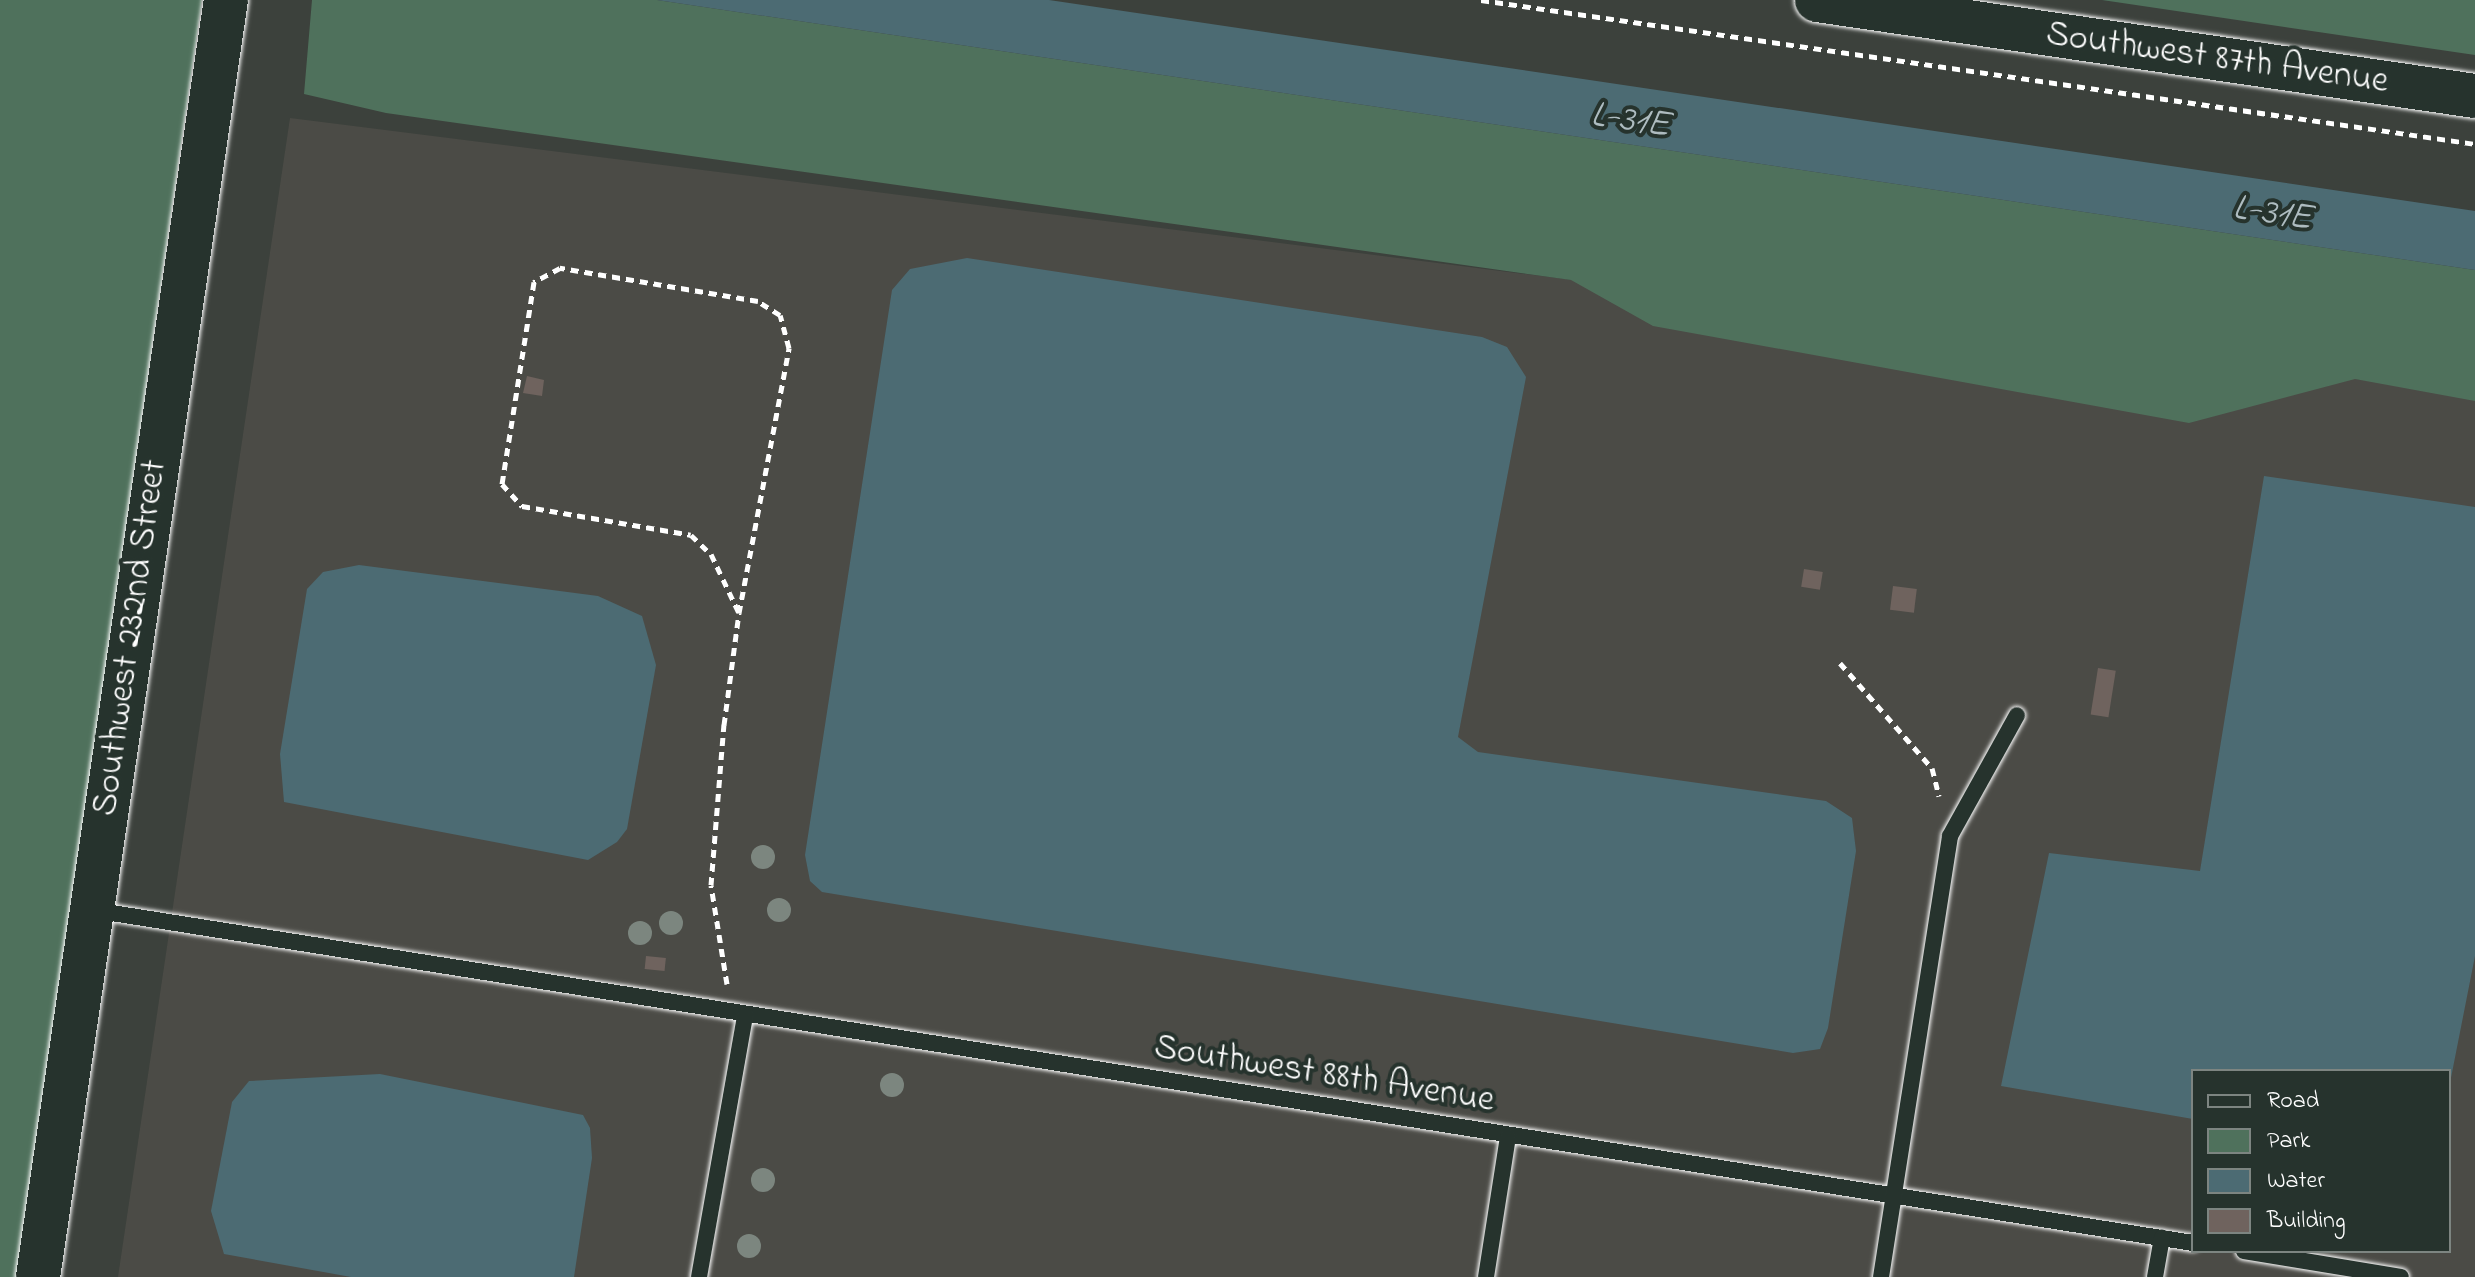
<!DOCTYPE html>
<html>
<head>
<meta charset="utf-8">
<style>
	body { margin:0 }
	#map { position:relative; width:2475px; height:1277px; overflow:hidden; background:#3c413c; font-family:"Indie Flower",sans-serif }
	div>[style] { position:absolute }
	[style*='--x'] { left:calc(var(--x)*1px); top:calc(var(--y)*1px); width:calc(var(--w)*1px); rotate:calc(var(--a)*1deg) }
	.built>* { inset:0; background:#4b4b46 }
	.green>* { inset:0; background:#4f715c }
	.water>* { inset:0; background:#4c6b73 }
	.building>* { inset:0; background:#6f635e; transform-origin:0 0 }
	.path>* { height:5px; margin-top:-2.5px; transform-origin:0; background:repeating-linear-gradient(90deg,#fff 0 8px,transparent 0 14px) }
	.roads { filter:drop-shadow(0 0 2px #fff) drop-shadow(0 0 2px #fff) }
	.lane>* { height:16px; margin:-8px; padding:0 8px; transform-origin:8px; border-radius:8px; background:#26332d }
	.secondary>* { height:44px; margin:-22px; padding:0 22px; transform-origin:22px; border-radius:22px; background:#26332d }
	.trees>* { width:24px; height:24px; margin:-12px; border-radius:50%; background:#7c867f }
	span { translate:-50% -50%; white-space:nowrap; text-align:center; line-height:1.15; -webkit-text-stroke:8px #26332d; paint-order:stroke }
	.street-label { font-size:36px; color:#fff }
	.water-label { font-size:38px; color:#aebcc0; font-style:italic }
	.legend { position:absolute; left:2191px; top:1069px; width:260px; height:184px; box-sizing:border-box; background:#26332d; border:2px solid #7d8581; margin:0; padding:10px 14px; list-style:none; font-size:24px; color:#fff }
	.legend li { display:flex; align-items:center; gap:16px; height:40px }
	.legend b { width:40px; border:2px solid #7d8581 }
</style>
</head>
<body>
<div id="map">
	<div class="built">
		<div style="clip-path:polygon(evenodd,290px 118px,2475px 394px,2475px 1277px,118px 1277px,290px 118px,2193px 1071px,2449px 1071px,2449px 1251px,2193px 1251px,2193px 1071px)"></div>
	</div>
	<div class="green">
		<div style="clip-path:polygon(0 0,202px 0,18px 1277px,0 1277px)"></div>
		<div style="clip-path:polygon(312px 0,657px 0,2475px 270px,2475px 401px,2355px 379px,2189px 423px,1653px 326px,1571px 280px,386px 113px,304px 94px)"></div>
		<div style="clip-path:polygon(2102px 0,2475px 0,2475px 55px)"></div>
	</div>
	<div class="water">
		<div style="clip-path:polygon(657px 0,1049px 0,2475px 211px,2475px 270px)"></div>
		<div style="clip-path:polygon(967px 258px,1482px 337px,1507px 347px,1526px 377px,1458px 737px,1478px 752px,1826px 801px,1852px 818px,1856px 851px,1828px 1028px,1820px 1049px,1793px 1053px,822px 892px,810px 881px,805px 855px,892px 290px,910px 269px)"></div>
		<div style="clip-path:polygon(2264px 476px,2475px 507px,2475px 956px,2449px 1088px,2449px 1071px,2193px 1071px,2193px 1119px,2001px 1086px,2049px 853px,2200px 871px)"></div>
		<div style="clip-path:polygon(359px 565px,598px 596px,642px 616px,656px 665px,627px 829px,617px 842px,588px 860px,284px 802px,280px 754px,307px 589px,323px 572px)"></div>
		<div style="clip-path:polygon(380px 1074px,583px 1115px,590px 1128px,592px 1158px,574px 1277px,351px 1277px,224px 1254px,211px 1211px,232px 1102px,249px 1081px)"></div>
	</div>
	<div class="building">
		<div style="clip-path:polygon(527px 376px,544px 380px,542px 396px,523px 393px)"></div>
		<div style="left:1804px;top:569px;width:19px;height:18px;rotate:9deg"></div>
		<div style="left:1893px;top:586px;width:24px;height:24px;rotate:7deg"></div>
		<div style="left:2098px;top:668px;width:18px;height:47px;rotate:9deg"></div>
		<div style="left:646px;top:956px;width:20px;height:13px;rotate:6deg"></div>
	</div>
	<div class="path">
		<div style="--x:1481;--y:0;--w:1004;--a:8.24"></div>
		<div style="--x:1840;--y:663;--w:140;--a:48.8"></div>
		<div style="--x:1932;--y:768;--w:29;--a:76"></div>
		<div style="--x:727;--y:984;--w:100;--a:-99.2"></div>
		<div style="--x:711;--y:885;--w:161;--a:-85.4"></div>
		<div style="--x:724;--y:725;--w:113;--a:-82.4"></div>
		<div style="--x:739;--y:613;--w:270;--a:-79.3"></div>
		<div style="--x:789;--y:348;--w:34;--a:-105"></div>
		<div style="--x:780;--y:315;--w:26;--a:-148"></div>
		<div style="--x:758;--y:301;--w:201;--a:-170.5"></div>
		<div style="--x:560;--y:268;--w:30;--a:152"></div>
		<div style="--x:534;--y:282;--w:205;--a:99"></div>
		<div style="--x:502;--y:484;--w:30;--a:48"></div>
		<div style="--x:522;--y:506;--w:171;--a:9.7"></div>
		<div style="--x:691;--y:535;--w:28;--a:44"></div>
		<div style="--x:711;--y:554;--w:65;--a:64.6"></div>
	</div>
	<div class="roads">
		<div class="lane">
			<div style="--x:93;--y:910;--w:2126;--a:9.01"></div>
			<div style="--x:2244;--y:1251;--w:159;--a:9.4"></div>
			<div style="--x:699;--y:1277;--w:266;--a:-80"></div>
			<div style="--x:1486;--y:1277;--w:142;--a:-81.1"></div>
			<div style="--x:1881;--y:1277;--w:446;--a:-81.1"></div>
			<div style="--x:1950;--y:836;--w:138;--a:-61"></div>
			<div style="--x:2155;--y:1277;--w:40;--a:-80"></div>
		</div>
		<div class="secondary">
			<div style="--x:1817;--y:0;--w:665;--a:8.3"></div>
			<div style="--x:38;--y:1277;--w:1291;--a:-81.63"></div>
		</div>
	</div>
	<div class="trees">
		<div style="left:763px;top:857px"></div>
		<div style="left:779px;top:910px"></div>
		<div style="left:671px;top:923px"></div>
		<div style="left:640px;top:933px"></div>
		<div style="left:892px;top:1085px"></div>
		<div style="left:763px;top:1180px"></div>
		<div style="left:749px;top:1246px"></div>
	</div>
	<div class="street-label">
		<span style="left:2217px;top:59px;rotate:8deg">Southwest 87th Avenue</span>
		<span style="left:131px;top:638px;rotate:-82deg">Southwest 232nd Street</span>
		<span style="left:1324px;top:1075px;rotate:9deg">Southwest 88th Avenue</span>
	</div>
	<div class="water-label">
		<span style="left:1630px;top:122px;rotate:8deg">L-31E</span>
		<span style="left:2272px;top:215px;rotate:8deg">L-31E</span>
	</div>
	<ul class="legend">
	<li><b style="height:10px;background:#26332d"></b>Road</li>
	<li><b style="height:22px;background:#4f715c"></b>Park</li>
	<li><b style="height:22px;background:#4c6b73"></b>Water</li>
	<li><b style="height:22px;background:#6f635e"></b>Building</li>
	</ul>
</div>
</body>
</html>
